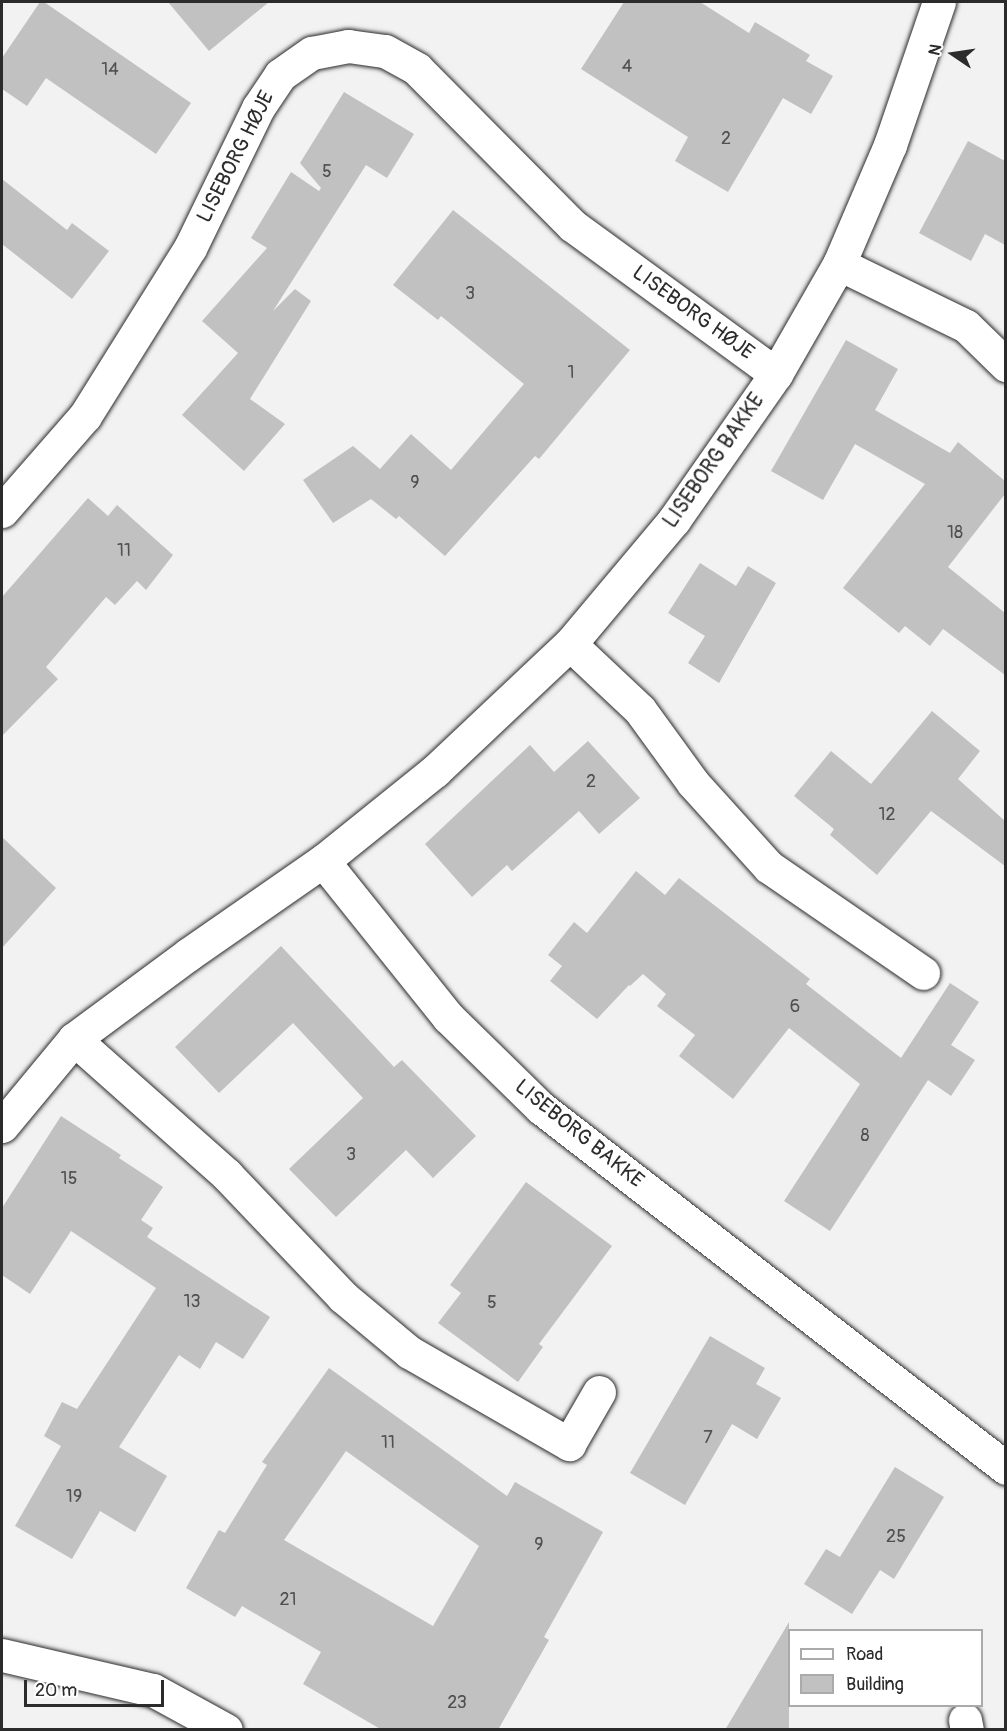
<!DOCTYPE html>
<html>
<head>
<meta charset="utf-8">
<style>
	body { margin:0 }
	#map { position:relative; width:1007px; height:1731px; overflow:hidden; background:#f2f2f2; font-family:Pangolin,sans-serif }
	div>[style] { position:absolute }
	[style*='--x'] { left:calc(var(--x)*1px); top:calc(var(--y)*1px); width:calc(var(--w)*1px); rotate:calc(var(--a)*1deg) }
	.building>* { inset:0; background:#c1c1c1 }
	.roads { filter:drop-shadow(0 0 2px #2b2b2b) drop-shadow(0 0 2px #2b2b2b) }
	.minor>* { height:33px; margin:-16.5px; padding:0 16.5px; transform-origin:16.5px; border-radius:16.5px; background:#fff }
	span { translate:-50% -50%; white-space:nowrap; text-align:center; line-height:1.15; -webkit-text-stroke:4.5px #fff; paint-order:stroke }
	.number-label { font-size:18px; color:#505050 }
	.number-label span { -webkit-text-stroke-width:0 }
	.street-label { font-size:21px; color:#2b2b2b }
	.frame { position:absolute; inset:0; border:3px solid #2b2b2b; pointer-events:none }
	.legend { position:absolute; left:788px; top:1629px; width:195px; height:78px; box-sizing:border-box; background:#fff; border:2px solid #aaa; margin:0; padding:8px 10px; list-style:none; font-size:18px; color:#2b2b2b }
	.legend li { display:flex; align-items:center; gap:12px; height:30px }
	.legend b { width:30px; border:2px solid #aaa }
	.north { position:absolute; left:923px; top:24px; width:60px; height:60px; -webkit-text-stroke:4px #fff; paint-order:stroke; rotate:283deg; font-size:16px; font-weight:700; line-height:24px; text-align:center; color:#2b2b2b }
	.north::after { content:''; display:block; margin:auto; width:21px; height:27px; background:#2b2b2b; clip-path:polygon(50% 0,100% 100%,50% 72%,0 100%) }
	.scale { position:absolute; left:24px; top:1680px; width:140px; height:27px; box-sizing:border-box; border:3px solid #2b2b2b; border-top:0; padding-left:8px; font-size:18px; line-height:21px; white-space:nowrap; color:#2b2b2b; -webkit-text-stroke:4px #fff; paint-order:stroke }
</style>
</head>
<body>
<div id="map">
	<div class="building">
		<div style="clip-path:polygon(40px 2px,44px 2px,191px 103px,156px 154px,46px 78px,27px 106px,2px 89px,2px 58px)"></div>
		<div style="clip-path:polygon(168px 2px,269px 2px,209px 51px)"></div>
		<div style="clip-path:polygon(624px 2px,700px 2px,749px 33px,755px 22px,810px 55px,806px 61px,833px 76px,811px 114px,783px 98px,728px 192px,675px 161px,688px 137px,581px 69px)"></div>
		<div style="clip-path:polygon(344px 92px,414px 134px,387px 178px,366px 165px,273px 311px,295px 289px,311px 301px,250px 399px,285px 424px,244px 471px,182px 415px,238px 353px,202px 321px,267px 248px,251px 238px,291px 172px,319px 191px,321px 188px,300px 163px)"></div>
		<div style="clip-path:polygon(968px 141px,1005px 161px,1005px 245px,985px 234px,971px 261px,919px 233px)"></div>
		<div style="clip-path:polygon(2px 179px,67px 230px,72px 223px,109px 251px,72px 299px,2px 244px)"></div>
		<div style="clip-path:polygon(453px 210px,630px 350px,539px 459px,535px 456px,445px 556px,399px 516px,396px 519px,371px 499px,333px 523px,303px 480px,353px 446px,380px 469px,411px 434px,451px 470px,524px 384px,441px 316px,438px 320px,393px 285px)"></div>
		<div style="clip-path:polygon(846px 340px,898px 369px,875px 410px,950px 453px,958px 442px,1005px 481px,1005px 494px,948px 567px,1005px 613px,1005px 675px,943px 629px,930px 646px,905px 626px,899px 633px,843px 588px,925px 484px,855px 444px,823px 500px,771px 471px)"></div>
		<div style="clip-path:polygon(88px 498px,108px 516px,117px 505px,173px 555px,146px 590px,137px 581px,115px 605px,106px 597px,46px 667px,58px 679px,2px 736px,2px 597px)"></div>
		<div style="clip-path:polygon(700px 563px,736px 586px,748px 566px,776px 583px,719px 683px,688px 663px,705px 636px,668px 613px)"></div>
		<div style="clip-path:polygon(932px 711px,980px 751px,958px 779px,1005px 821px,1005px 866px,931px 811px,877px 875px,830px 835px,834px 829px,794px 796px,831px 751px,871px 784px)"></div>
		<div style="clip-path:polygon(588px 741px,640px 798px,599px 834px,579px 811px,512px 871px,507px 865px,472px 897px,425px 844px,530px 745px,554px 772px)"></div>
		<div style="clip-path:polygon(2px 837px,56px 888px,2px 948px)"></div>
		<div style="clip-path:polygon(636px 871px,665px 895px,679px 878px,810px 979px,806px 984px,901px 1058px,950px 983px,979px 1002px,951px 1045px,975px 1060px,951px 1096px,928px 1080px,830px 1231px,784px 1201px,860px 1084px,789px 1028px,733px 1099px,679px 1056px,695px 1035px,657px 1006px,666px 994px,643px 974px,630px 986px,629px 985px,597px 1019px,550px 981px,562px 966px,548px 955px,574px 922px,587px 933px)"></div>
		<div style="clip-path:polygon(281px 946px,394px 1067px,402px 1060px,476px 1136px,433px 1178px,406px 1150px,336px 1217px,289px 1169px,363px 1098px,293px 1023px,219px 1093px,175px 1047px)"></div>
		<div style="clip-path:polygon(61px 1116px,121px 1155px,119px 1158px,163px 1187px,141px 1220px,153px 1228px,147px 1237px,270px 1317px,243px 1359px,216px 1342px,200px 1369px,179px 1355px,119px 1447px,167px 1476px,135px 1532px,100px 1511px,72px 1559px,15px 1526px,61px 1446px,44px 1436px,62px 1402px,77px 1409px,156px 1288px,71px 1231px,30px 1294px,2px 1275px,2px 1208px)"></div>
		<div style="clip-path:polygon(526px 1182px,612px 1246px,539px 1344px,543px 1347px,518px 1382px,438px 1323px,461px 1293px,450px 1285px)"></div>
		<div style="clip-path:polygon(710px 1336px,765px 1368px,756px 1384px,781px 1398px,757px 1439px,732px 1424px,685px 1505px,630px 1473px)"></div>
		<div style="clip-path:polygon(evenodd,329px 1368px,507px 1496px,515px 1482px,603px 1532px,544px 1637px,549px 1640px,498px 1730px,382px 1730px,303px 1684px,321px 1652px,242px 1606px,235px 1617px,186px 1588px,219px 1530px,225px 1533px,267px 1465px,262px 1462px,329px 1368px,346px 1451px,479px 1546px,433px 1626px,284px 1540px,346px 1451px)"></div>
		<div style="clip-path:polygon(895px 1467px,944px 1497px,894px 1579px,880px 1570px,852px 1614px,804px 1584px,826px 1549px,840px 1557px)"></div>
		<div style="clip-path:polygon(789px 1622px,789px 1730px,725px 1730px)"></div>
	</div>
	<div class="roads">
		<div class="minor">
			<div style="--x:839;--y:264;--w:141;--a:26"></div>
			<div style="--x:966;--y:326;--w:56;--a:44.3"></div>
			<div style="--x:2;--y:511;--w:126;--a:-48.9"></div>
			<div style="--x:85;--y:416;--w:198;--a:-58"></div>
			<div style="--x:190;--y:248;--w:156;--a:-64.1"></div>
			<div style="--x:258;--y:108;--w:40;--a:-56"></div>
			<div style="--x:280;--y:75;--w:39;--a:-35"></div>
			<div style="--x:312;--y:53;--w:37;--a:-11"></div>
			<div style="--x:348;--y:46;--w:37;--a:8"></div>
			<div style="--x:385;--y:51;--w:37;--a:29"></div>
			<div style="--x:417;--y:69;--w:221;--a:45.2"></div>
			<div style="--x:573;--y:226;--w:251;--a:36.1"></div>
			<div style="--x:570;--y:644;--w:96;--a:43.3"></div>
			<div style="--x:640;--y:710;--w:90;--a:54"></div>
			<div style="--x:693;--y:783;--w:113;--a:47.9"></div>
			<div style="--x:769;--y:867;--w:187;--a:34.5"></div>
			<div style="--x:323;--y:861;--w:200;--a:51.3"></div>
			<div style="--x:448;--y:1017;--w:130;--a:44.4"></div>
			<div style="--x:541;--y:1108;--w:588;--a:37.75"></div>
			<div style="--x:74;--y:1039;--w:205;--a:41.6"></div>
			<div style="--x:227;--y:1175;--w:168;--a:46.4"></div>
			<div style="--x:343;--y:1297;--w:86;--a:39.8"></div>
			<div style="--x:409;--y:1352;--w:185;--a:29.9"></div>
			<div style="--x:569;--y:1444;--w:60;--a:-60"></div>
			<div style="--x:2;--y:1126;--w:113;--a:-50.4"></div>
			<div style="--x:74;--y:1039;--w:143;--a:-36.5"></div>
			<div style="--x:189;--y:954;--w:163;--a:-34.8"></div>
			<div style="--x:323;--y:861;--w:144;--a:-38.8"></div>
			<div style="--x:435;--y:771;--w:185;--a:-43.3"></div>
			<div style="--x:570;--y:644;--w:162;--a:-50"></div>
			<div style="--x:674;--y:520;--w:178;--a:-55.1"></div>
			<div style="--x:776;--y:374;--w:127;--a:-60.2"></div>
			<div style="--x:839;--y:264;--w:129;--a:-66.8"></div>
			<div style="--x:890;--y:145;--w:151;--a:-71.1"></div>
			<div style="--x:2;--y:1655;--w:155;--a:13.1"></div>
			<div style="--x:153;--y:1690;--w:83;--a:28.7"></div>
			<div style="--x:965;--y:1720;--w:10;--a:79"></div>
		</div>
	</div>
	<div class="number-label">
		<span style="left:627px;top:67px">4</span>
		<span style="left:110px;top:70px">14</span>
		<span style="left:726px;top:139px">2</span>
		<span style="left:327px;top:172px">5</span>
		<span style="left:470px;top:294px">3</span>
		<span style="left:571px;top:373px">1</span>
		<span style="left:415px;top:483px">9</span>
		<span style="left:955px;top:533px">18</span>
		<span style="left:124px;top:551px">11</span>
		<span style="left:591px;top:782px">2</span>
		<span style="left:887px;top:815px">12</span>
		<span style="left:795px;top:1007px">6</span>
		<span style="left:865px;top:1136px">8</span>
		<span style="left:351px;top:1155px">3</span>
		<span style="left:69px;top:1179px">15</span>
		<span style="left:192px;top:1302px">13</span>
		<span style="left:492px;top:1303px">5</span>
		<span style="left:708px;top:1438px">7</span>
		<span style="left:388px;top:1443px">11</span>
		<span style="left:74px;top:1497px">19</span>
		<span style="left:896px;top:1537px">25</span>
		<span style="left:539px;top:1545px">9</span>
		<span style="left:288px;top:1600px">21</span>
		<span style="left:457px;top:1703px">23</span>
	</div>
	<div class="street-label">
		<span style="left:236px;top:157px;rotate:-63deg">LISEBORG HØJE</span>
		<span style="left:693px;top:313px;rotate:36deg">LISEBORG HØJE</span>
		<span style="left:714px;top:461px;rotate:-55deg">LISEBORG BAKKE</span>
		<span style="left:579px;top:1134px;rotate:39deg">LISEBORG BAKKE</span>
	</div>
	<div class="frame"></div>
	<ul class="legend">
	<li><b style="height:8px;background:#fff"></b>Road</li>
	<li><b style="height:16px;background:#c1c1c1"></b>Building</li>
	</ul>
	<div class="north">N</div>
	<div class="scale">20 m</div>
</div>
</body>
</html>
